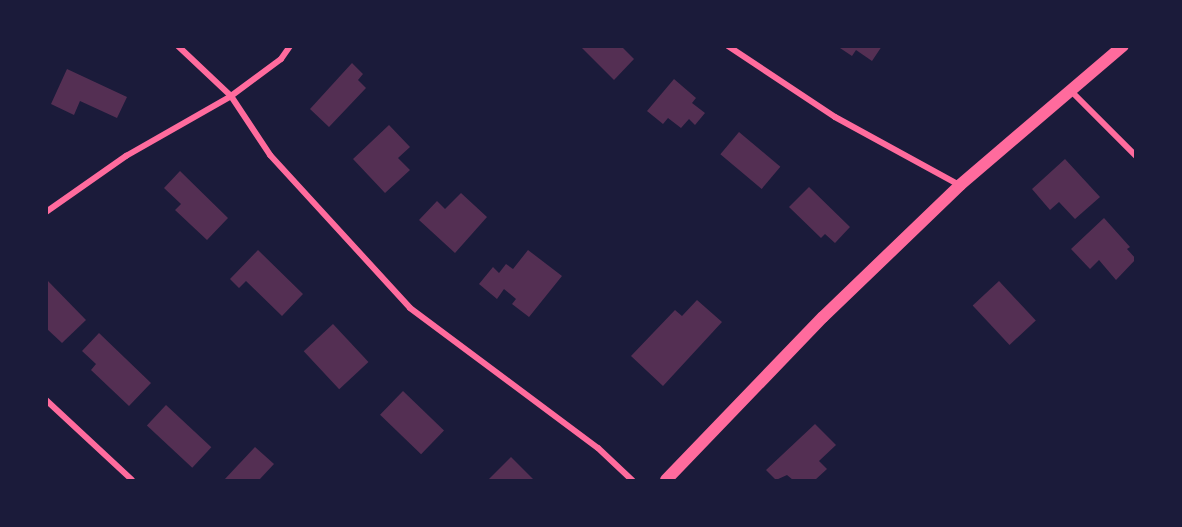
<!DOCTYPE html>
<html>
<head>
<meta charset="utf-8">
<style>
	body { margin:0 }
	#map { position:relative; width:1182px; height:527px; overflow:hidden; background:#1b1b3a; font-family:"Source Serif 4",serif }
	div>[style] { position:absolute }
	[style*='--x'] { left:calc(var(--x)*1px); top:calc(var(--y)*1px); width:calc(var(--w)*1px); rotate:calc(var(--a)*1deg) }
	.building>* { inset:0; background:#542f53; transform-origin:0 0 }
	.minor>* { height:6px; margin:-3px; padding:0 3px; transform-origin:3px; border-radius:3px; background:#ff6b9d }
	.secondary>* { height:12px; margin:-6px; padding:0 6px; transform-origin:6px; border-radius:6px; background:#ff6b9d }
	span { translate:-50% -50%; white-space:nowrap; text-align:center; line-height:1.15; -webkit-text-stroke:6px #1b1b3a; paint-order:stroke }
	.frame { position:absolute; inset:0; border:48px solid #1b1b3a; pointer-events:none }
</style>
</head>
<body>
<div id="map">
	<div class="building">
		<div style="clip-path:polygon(580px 46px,621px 46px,634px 59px,614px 80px)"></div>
		<div style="clip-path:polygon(837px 46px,882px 46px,872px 61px,856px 50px,852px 56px)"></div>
		<div style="clip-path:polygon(352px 63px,363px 74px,358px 80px,366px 88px,329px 127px,310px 109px)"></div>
		<div style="clip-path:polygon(67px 69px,127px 97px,117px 118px,80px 101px,74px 115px,51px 104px)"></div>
		<div style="clip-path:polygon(674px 79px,696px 98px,692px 103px,705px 113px,695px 125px,689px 119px,681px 128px,668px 118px,663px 124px,647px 111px)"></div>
		<div style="clip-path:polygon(389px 125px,410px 147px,398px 158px,410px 170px,385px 193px,353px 159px)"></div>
		<div style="left:739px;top:132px;width:54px;height:29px;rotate:40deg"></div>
		<div style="clip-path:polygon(1065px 159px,1100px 197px,1075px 219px,1059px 202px,1050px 210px,1032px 189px)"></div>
		<div style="clip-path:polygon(180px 171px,228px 218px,207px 240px,175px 210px,181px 204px,164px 188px)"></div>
		<div style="clip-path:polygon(809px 187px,850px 227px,835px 243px,825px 234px,821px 238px,789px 207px)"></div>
		<div style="clip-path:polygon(461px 193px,487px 217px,455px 253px,419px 220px,437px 201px,445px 209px)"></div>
		<div style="clip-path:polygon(1104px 218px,1130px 247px,1127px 249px,1136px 259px,1116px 280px,1099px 260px,1090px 269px,1071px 249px)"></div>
		<div style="clip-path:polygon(258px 250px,303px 294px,282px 316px,246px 281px,239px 288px,230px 279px)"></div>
		<div style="clip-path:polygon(528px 250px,562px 276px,529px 317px,512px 304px,516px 299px,504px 289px,497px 299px,479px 284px,493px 267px,499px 273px,506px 264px,513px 269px)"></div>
		<div style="clip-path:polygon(46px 279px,86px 320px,62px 343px,46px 328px)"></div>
		<div style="left:999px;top:281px;width:54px;height:36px;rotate:47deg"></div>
		<div style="clip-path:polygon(697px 300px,722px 322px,663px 386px,631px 356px,675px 310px,682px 316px)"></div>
		<div style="left:333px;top:324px;width:52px;height:40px;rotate:47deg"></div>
		<div style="clip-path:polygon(99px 333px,151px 383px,129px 406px,91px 370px,96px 364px,82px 351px)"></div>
		<div style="left:403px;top:391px;width:57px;height:33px;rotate:44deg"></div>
		<div style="left:166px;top:405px;width:62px;height:28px;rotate:43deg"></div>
		<div style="clip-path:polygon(815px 424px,836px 445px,819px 461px,827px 469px,815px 480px,793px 480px,787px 475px,776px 480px,766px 470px)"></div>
		<div style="clip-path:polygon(255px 447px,274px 464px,259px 480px,224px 480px)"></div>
		<div style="clip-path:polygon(511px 457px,534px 480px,488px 480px)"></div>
	</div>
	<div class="minor">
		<div style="--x:178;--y:46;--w:73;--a:43.3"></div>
		<div style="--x:231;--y:96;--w:71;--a:56.5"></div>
		<div style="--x:270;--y:155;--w:207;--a:47.5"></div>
		<div style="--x:410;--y:308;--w:234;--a:36.7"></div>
		<div style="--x:598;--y:448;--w:47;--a:43.3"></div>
		<div style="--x:728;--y:46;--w:128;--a:33.6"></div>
		<div style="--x:835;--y:117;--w:141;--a:28.7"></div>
		<div style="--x:1072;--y:92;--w:91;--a:45"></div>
		<div style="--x:46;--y:212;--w:98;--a:-35"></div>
		<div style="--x:126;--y:156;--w:121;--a:-29.7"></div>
		<div style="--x:231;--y:96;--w:62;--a:-36.5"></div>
		<div style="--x:281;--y:59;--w:16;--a:-55"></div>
		<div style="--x:46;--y:400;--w:117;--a:42.9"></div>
	</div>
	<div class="secondary">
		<div style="--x:666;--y:480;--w:226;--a:-46.1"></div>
		<div style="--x:823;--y:317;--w:190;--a:-43.9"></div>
		<div style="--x:960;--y:185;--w:214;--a:-40.5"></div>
	</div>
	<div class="frame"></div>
</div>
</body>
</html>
